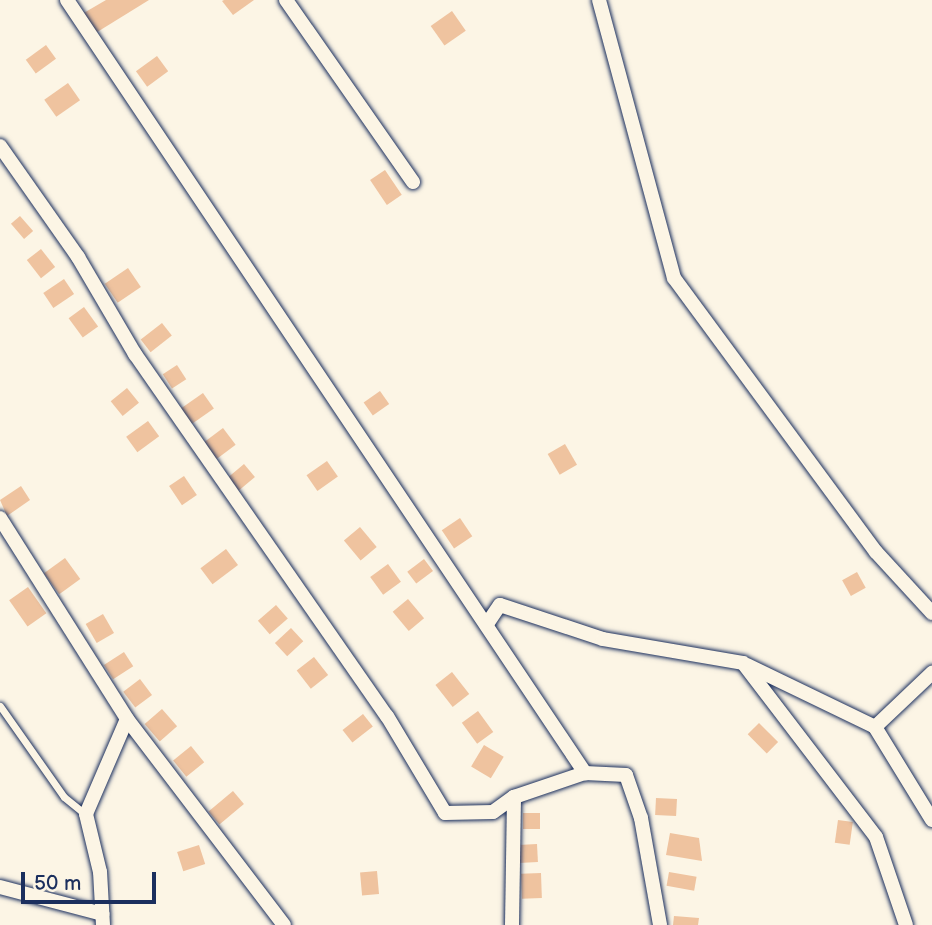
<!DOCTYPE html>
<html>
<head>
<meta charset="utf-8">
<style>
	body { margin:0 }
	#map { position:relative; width:932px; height:925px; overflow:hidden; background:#fcf5e5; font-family:"Balsamiq Sans",sans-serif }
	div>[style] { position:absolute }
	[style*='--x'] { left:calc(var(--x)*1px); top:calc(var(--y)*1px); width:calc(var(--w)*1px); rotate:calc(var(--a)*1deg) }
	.building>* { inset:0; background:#efc39f; transform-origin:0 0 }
	.roads { filter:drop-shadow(0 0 2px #1b2f5e) drop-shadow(0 0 2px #1b2f5e) }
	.service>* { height:7px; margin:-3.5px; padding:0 3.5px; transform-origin:3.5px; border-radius:3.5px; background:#fcf5e5 }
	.minor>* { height:14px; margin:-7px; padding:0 7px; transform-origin:7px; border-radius:7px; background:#fcf5e5 }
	span { translate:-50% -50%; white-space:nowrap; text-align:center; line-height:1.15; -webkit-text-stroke:5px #fcf5e5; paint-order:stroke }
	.scale { position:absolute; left:21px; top:872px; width:135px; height:32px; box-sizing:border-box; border:4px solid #1b2f5e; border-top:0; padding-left:9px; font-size:21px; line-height:24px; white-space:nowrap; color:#1b2f5e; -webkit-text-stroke:5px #fcf5e5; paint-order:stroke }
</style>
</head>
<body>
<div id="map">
	<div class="building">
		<div style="clip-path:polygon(106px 0,149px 0,94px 34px,82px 14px)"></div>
		<div style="clip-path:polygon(254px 0,233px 15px,222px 1px,224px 0)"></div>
		<div style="left:452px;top:11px;width:24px;height:26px;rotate:55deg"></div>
		<div style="left:46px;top:45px;width:17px;height:25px;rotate:54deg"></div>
		<div style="left:157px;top:56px;width:19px;height:26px;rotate:54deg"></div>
		<div style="left:68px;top:83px;width:21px;height:29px;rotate:55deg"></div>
		<div style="left:385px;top:170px;width:30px;height:18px;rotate:56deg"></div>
		<div style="left:20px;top:216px;width:20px;height:12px;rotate:49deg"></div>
		<div style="left:41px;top:249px;width:23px;height:18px;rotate:52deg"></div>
		<div style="left:128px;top:268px;width:23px;height:28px;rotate:56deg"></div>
		<div style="left:64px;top:279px;width:18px;height:25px;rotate:56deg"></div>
		<div style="left:84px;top:307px;width:24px;height:19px;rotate:54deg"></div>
		<div style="left:162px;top:323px;width:16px;height:27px;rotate:52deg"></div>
		<div style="left:177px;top:365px;width:17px;height:17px;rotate:57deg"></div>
		<div style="left:127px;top:388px;width:19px;height:21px;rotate:51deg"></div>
		<div style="left:380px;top:391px;width:16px;height:20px;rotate:55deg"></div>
		<div style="left:203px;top:393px;width:19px;height:27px;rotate:55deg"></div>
		<div style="left:148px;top:421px;width:19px;height:27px;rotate:54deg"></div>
		<div style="left:223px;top:428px;width:21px;height:25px;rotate:53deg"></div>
		<div style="left:565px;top:444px;width:24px;height:20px;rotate:60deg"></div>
		<div style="left:327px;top:461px;width:19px;height:25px;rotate:55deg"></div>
		<div style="left:244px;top:464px;width:17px;height:21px;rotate:50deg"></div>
		<div style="left:184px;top:476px;width:23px;height:18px;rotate:56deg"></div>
		<div style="clip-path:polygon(21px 486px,30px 500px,7px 516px,0 500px)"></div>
		<div style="left:460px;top:518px;width:22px;height:22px;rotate:56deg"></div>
		<div style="left:360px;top:527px;width:26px;height:21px;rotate:50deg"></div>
		<div style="left:226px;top:549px;width:20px;height:32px;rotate:53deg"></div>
		<div style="left:65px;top:558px;width:26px;height:26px;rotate:54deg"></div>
		<div style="left:424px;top:559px;width:15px;height:21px;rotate:53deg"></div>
		<div style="left:388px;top:564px;width:22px;height:22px;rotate:54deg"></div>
		<div style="left:857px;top:572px;width:18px;height:17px;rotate:61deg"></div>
		<div style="left:28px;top:587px;width:32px;height:23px;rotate:55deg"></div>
		<div style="left:408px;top:599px;width:25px;height:20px;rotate:50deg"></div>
		<div style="left:276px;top:605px;width:18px;height:24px;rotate:49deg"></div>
		<div style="left:103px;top:614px;width:22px;height:20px;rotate:60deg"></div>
		<div style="left:291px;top:628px;width:18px;height:22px;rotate:47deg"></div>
		<div style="left:124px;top:652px;width:17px;height:24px;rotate:57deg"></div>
		<div style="left:314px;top:657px;width:23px;height:22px;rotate:52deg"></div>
		<div style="left:452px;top:672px;width:28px;height:21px;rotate:52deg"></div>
		<div style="left:140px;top:679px;width:20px;height:21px;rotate:53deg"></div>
		<div style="left:162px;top:709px;width:23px;height:23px;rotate:49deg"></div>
		<div style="left:478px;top:711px;width:26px;height:20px;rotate:54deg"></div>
		<div style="left:363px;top:714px;width:16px;height:26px;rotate:52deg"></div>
		<div style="left:759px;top:723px;width:27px;height:16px;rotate:45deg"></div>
		<div style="left:484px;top:745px;width:23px;height:25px;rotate:31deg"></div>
		<div style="left:191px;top:746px;width:21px;height:23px;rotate:51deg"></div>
		<div style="left:233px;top:791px;width:17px;height:32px;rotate:50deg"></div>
		<div style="left:656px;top:798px;width:21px;height:17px;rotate:3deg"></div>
		<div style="left:540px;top:813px;width:16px;height:17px;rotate:90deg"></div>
		<div style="left:838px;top:820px;width:15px;height:23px;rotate:8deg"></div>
		<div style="clip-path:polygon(670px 833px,699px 838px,702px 861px,666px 855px)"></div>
		<div style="left:537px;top:844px;width:18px;height:19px;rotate:87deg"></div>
		<div style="left:199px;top:845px;width:20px;height:23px;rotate:72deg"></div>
		<div style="left:377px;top:871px;width:23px;height:17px;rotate:85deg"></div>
		<div style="left:669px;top:872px;width:28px;height:14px;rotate:10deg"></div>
		<div style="left:541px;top:873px;width:25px;height:20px;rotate:88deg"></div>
		<div style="clip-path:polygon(674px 916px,699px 918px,698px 925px,673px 925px)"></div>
	</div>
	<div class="roads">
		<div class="service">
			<div style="--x:0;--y:706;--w:111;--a:54.9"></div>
			<div style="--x:64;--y:797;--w:27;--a:39"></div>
		</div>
		<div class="minor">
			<div style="--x:67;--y:0;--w:931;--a:56.17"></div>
			<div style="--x:286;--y:0;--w:222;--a:55.1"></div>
			<div style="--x:599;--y:0;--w:288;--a:74.9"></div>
			<div style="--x:674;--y:278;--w:340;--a:53.6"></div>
			<div style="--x:876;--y:552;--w:83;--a:47.4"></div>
			<div style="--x:0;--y:146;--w:136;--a:54.9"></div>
			<div style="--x:78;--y:257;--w:113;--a:59.6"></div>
			<div style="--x:135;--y:354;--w:441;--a:55.2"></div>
			<div style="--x:387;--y:716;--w:113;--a:59.1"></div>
			<div style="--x:445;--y:813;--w:48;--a:-1.2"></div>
			<div style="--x:493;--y:812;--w:26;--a:-36"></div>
			<div style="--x:514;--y:797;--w:75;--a:-18.7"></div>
			<div style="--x:585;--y:773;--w:41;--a:2.8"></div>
			<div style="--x:626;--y:775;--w:46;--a:70.8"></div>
			<div style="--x:641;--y:818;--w:109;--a:79.9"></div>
			<div style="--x:0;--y:518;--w:238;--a:57.7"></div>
			<div style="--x:127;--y:719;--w:259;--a:52.7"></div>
			<div style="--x:487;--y:624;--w:23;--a:-56"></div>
			<div style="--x:500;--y:605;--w:108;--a:18.3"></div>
			<div style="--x:603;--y:639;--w:142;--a:9.7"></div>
			<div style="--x:743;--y:663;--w:219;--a:52.6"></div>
			<div style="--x:876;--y:837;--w:93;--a:71.2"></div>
			<div style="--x:747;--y:665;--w:142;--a:25.8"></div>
			<div style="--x:875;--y:727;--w:109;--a:58.5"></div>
			<div style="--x:875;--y:727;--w:79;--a:-43.5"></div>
			<div style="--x:0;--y:887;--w:106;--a:14.7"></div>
			<div style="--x:103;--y:925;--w:53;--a:-93.2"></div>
			<div style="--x:100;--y:872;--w:60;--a:-103.6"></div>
			<div style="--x:86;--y:814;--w:103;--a:-66.7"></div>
			<div style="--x:512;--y:925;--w:128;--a:-89.1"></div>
		</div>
	</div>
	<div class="scale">50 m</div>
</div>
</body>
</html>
